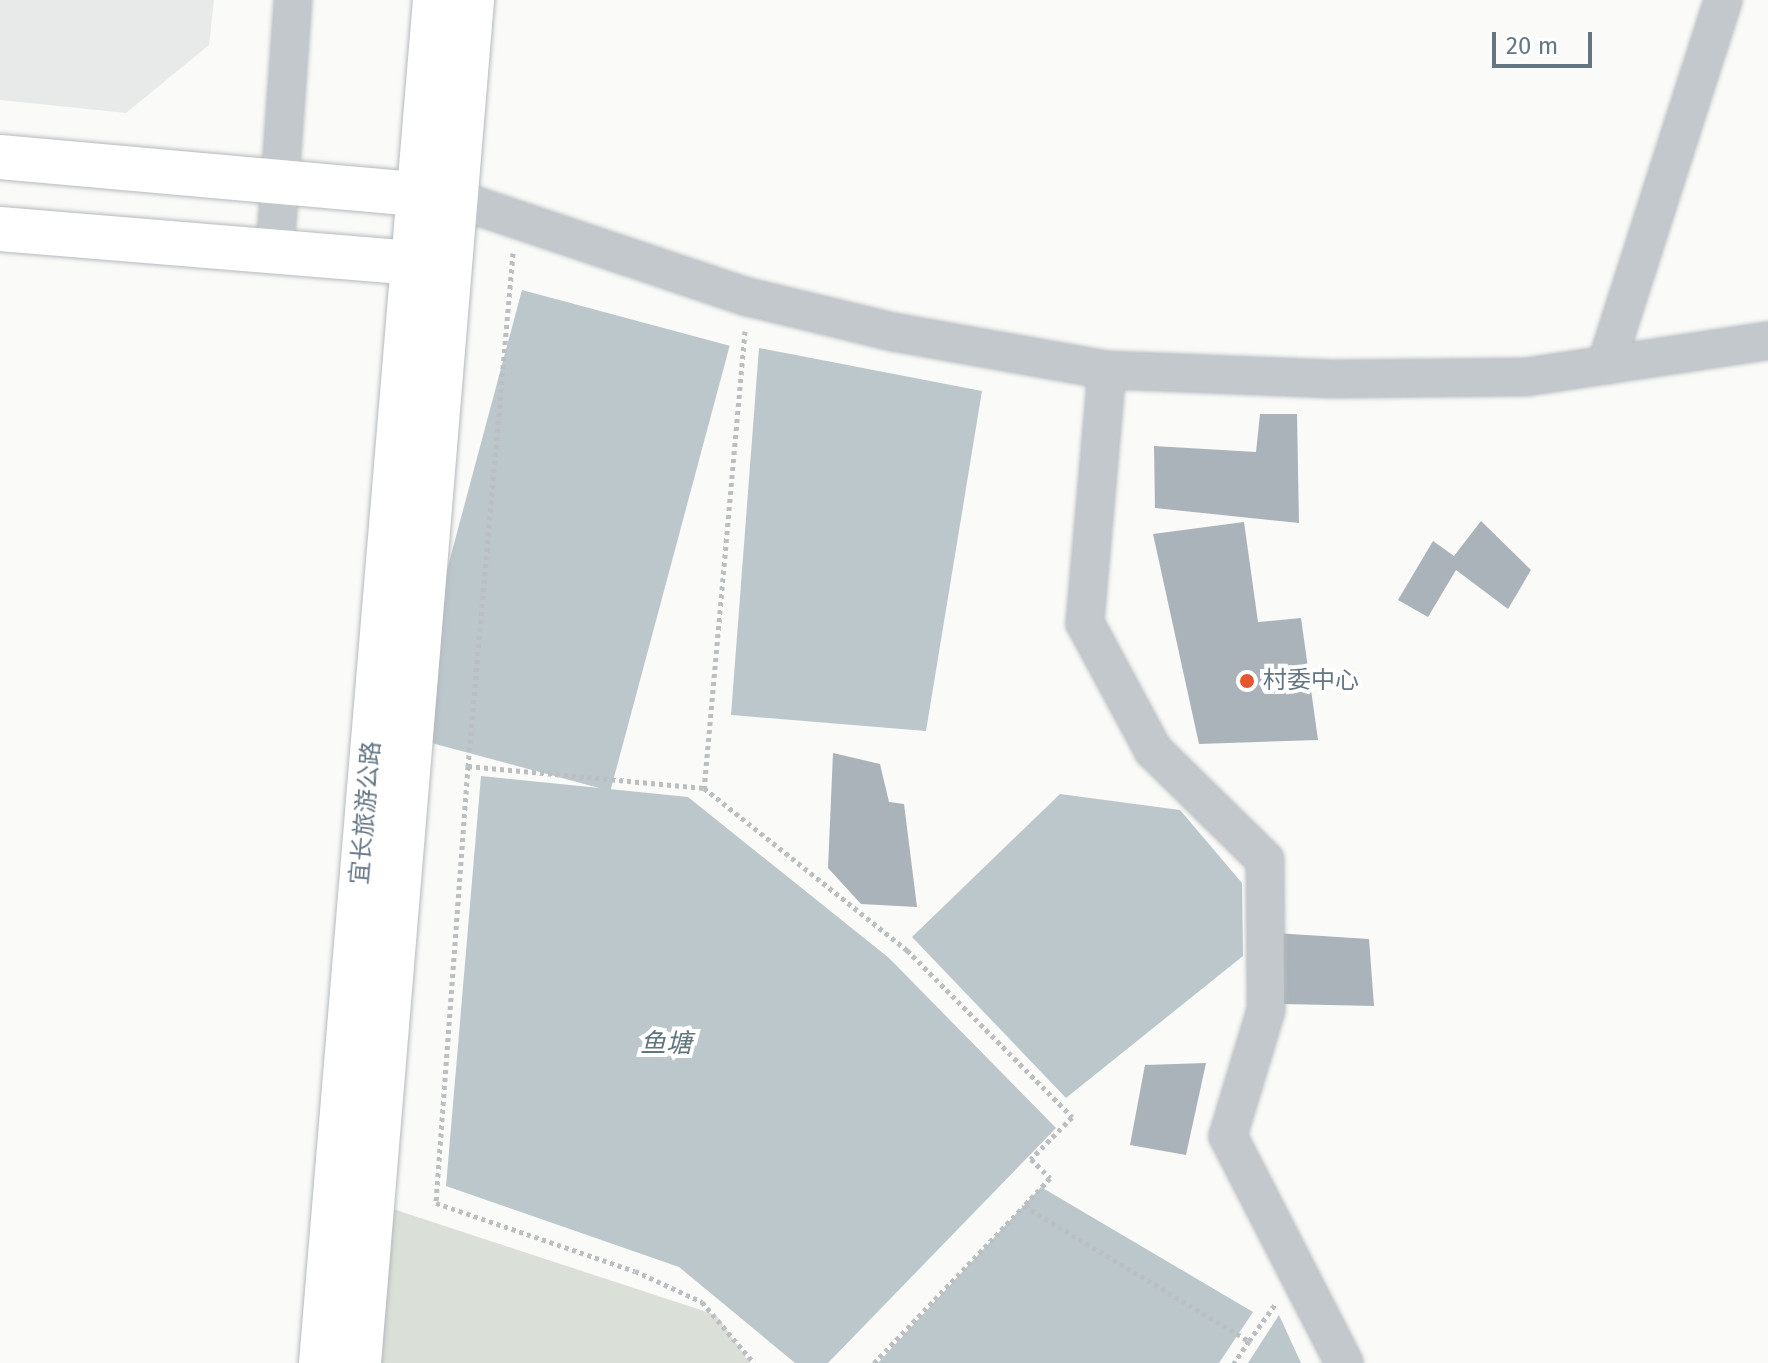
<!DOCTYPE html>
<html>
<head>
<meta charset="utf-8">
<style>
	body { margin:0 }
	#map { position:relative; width:1768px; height:1363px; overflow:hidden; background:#fafaf8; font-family:"Fira Sans","Noto Sans SC",sans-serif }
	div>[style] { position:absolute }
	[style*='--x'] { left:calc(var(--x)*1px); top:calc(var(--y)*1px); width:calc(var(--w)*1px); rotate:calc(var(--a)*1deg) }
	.built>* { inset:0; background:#e8e9e9 }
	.green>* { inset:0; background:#dadfd7 }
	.water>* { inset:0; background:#bbc7cb; transform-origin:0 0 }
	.building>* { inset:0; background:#aab3b9 }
	.path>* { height:5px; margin-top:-2.5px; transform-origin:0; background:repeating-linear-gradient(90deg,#bbbfc2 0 4px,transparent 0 8px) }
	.roads { filter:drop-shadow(0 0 2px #b5babe) drop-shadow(0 0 2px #b5babe) }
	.minor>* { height:36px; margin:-18px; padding:0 18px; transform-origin:18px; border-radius:18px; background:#c3c8cc }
	.major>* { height:44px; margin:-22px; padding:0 22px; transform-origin:22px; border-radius:22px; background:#fff }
	.dots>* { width:22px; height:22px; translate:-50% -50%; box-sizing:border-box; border:4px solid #fff; border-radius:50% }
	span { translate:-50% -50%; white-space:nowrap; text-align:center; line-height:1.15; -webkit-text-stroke:8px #fff; paint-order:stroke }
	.poi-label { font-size:24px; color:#657683 }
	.left { translate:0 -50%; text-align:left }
	.street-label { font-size:24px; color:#657683 }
	.water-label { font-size:26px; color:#60757c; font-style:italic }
	.scale { position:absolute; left:1492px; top:32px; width:100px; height:36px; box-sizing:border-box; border:4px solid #657683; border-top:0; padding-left:10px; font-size:24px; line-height:28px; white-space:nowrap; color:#657683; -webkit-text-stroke:6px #fff; paint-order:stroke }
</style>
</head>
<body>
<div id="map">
	<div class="built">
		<div style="clip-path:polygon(0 0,214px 0,209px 45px,126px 113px,0 100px)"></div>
	</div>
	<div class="green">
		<div style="clip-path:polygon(390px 1208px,716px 1315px,750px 1363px,378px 1363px)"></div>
	</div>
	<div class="water">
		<div style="left:522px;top:290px;width:215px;height:461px;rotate:15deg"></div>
		<div style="clip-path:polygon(759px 348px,982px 391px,926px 731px,731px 715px)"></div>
		<div style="clip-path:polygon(481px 776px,688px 797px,889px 958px,1056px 1128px,828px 1363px,795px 1363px,679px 1267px,446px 1186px)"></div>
		<div style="clip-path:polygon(1060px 794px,1180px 810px,1242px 883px,1243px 956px,1066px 1098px,912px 937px)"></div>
		<div style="clip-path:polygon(1041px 1187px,1253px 1312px,1219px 1363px,878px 1363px)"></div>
		<div style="clip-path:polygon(1279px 1315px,1301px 1363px,1248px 1363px)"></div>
	</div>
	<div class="building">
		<div style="clip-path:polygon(1260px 414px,1297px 414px,1299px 523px,1155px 508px,1154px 446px,1256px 452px)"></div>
		<div style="clip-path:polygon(1481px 521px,1531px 570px,1508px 609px,1456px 570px,1428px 617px,1398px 600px,1433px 541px,1454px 556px)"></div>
		<div style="clip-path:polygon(1244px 522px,1258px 622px,1301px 618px,1318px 740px,1199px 744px,1153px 534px)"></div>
		<div style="clip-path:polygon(833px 753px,880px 764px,889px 802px,904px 804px,917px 907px,861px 904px,828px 868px)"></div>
		<div style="clip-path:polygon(1275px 933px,1369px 939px,1374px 1006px,1284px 1004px)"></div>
		<div style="clip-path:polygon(1206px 1063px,1186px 1155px,1130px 1145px,1145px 1065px)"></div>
	</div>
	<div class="path">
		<div style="--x:513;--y:253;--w:515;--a:95.01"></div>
		<div style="--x:468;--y:766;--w:237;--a:5.3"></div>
		<div style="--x:745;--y:331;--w:459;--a:95.1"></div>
		<div style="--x:704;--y:788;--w:260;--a:38.6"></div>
		<div style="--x:907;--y:950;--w:235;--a:45.3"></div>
		<div style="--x:1072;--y:1117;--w:59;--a:134.3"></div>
		<div style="--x:1031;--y:1159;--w:27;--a:45"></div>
		<div style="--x:1050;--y:1178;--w:38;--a:133"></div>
		<div style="--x:468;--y:766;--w:438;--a:94.2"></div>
		<div style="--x:436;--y:1203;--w:210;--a:18.9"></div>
		<div style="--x:635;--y:1271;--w:74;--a:24.8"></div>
		<div style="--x:702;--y:1302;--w:80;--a:49.6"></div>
		<div style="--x:1249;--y:1341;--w:47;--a:-54.6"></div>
		<div style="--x:874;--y:1363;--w:217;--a:-46.3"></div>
		<div style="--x:1024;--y:1206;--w:262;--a:31"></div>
		<div style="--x:1249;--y:1341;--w:27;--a:124"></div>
	</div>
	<div class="roads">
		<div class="minor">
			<div style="--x:453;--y:198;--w:311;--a:18.6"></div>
			<div style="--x:748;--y:297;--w:149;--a:13.6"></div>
			<div style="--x:893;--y:332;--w:217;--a:10.1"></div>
			<div style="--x:1107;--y:370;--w:227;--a:2.3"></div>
			<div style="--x:1334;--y:379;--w:192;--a:-0.6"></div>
			<div style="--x:1526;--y:377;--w:245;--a:-8.5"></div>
			<div style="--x:275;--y:251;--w:252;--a:-85.9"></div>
			<div style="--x:1606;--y:365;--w:383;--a:-72.2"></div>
			<div style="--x:1107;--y:370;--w:254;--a:95"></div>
			<div style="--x:1085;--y:623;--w:144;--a:61.8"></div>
			<div style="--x:1153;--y:750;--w:157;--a:44.5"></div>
			<div style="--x:1265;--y:860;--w:150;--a:89.6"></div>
			<div style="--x:1266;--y:1010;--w:132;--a:106.8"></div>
			<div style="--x:1228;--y:1136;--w:255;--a:62.9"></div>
		</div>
		<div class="major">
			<div style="--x:0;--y:157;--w:449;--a:5.1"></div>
			<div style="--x:0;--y:229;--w:441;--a:4.7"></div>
			<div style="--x:321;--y:1363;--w:1368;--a:-85.22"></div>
			<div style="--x:359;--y:1363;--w:1368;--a:-85.26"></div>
		</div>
	</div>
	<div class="dots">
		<div style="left:1247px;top:681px;background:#e4572e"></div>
	</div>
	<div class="poi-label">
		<span class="left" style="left:1263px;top:681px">村委中心</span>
	</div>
	<div class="street-label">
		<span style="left:366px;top:813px;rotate:-85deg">宜长旅游公路</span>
	</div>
	<div class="water-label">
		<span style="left:666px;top:1044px">鱼塘</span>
	</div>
	<div class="scale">20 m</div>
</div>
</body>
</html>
